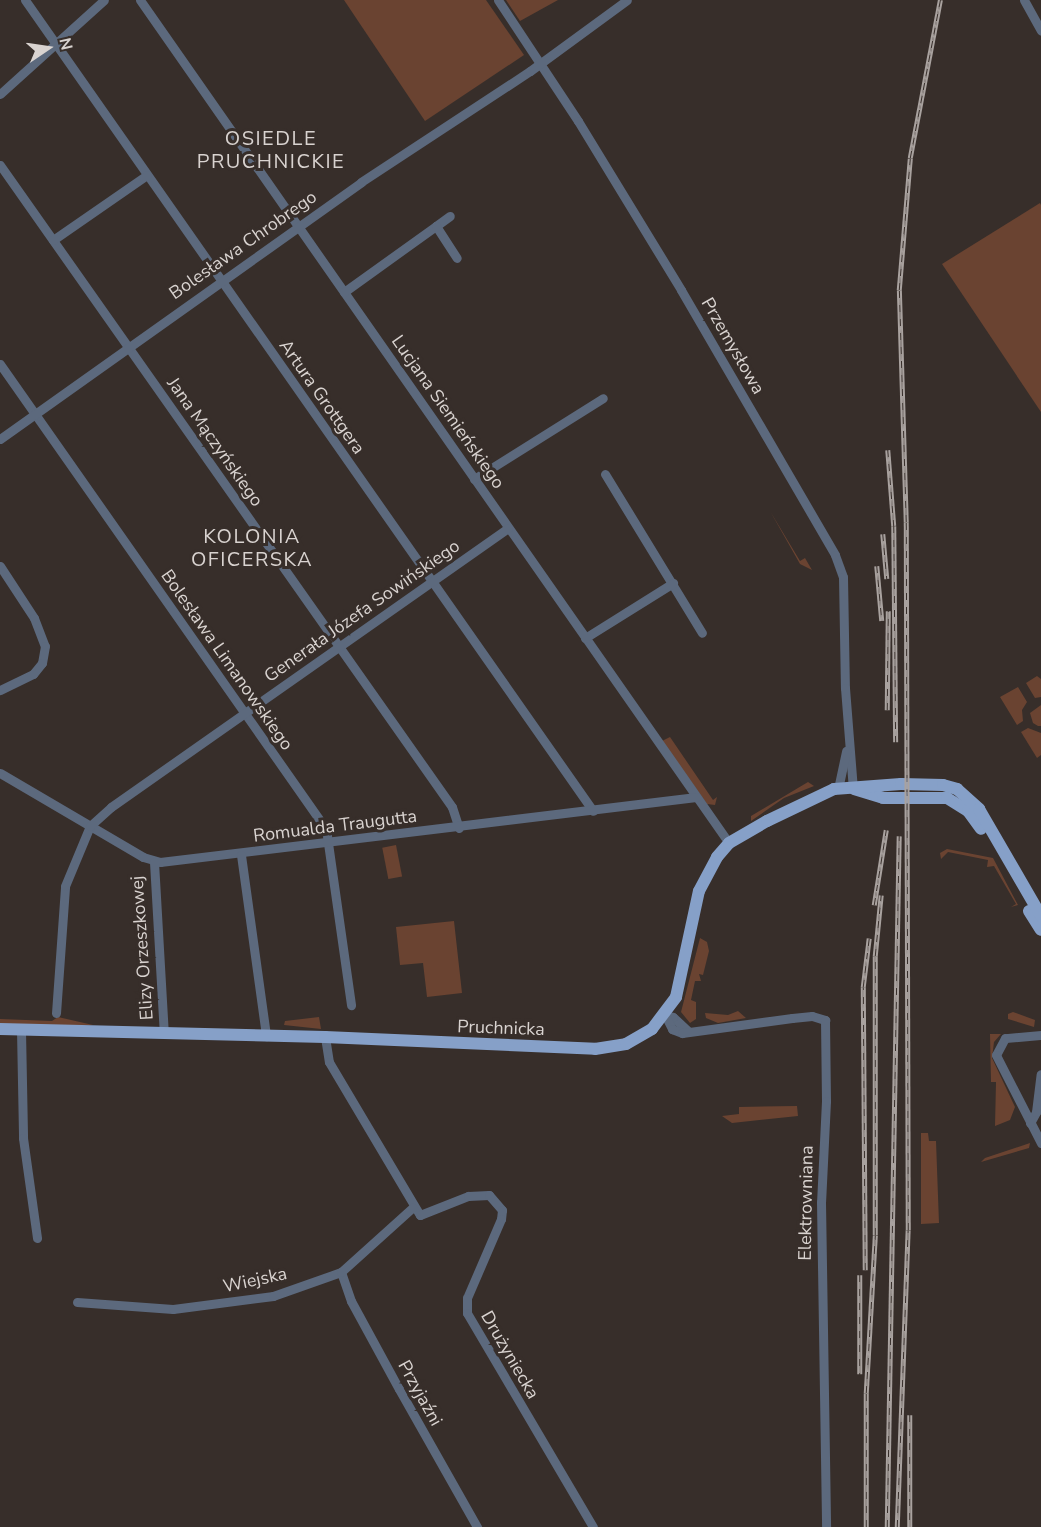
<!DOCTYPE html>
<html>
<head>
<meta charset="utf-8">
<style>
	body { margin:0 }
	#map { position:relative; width:1041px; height:1527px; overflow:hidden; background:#372e2a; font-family:"Nunito Sans",sans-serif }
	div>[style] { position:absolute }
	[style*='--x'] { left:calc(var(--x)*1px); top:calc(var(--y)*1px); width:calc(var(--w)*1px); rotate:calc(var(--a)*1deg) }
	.green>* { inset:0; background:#6a4331; transform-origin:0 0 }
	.minor>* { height:9px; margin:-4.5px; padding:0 4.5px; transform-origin:4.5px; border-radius:4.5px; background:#5c697d }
	.major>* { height:12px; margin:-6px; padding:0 6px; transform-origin:6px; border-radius:6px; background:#86a0c8 }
	.rail>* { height:4.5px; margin-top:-2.25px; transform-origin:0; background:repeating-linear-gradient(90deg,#372e2a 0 7px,#a9a29f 0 14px); box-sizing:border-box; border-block:2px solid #a9a29f }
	span { translate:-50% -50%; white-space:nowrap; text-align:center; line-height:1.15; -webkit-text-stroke:6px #372e2a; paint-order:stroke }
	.street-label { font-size:18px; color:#d9d3d0 }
	.neighbourhood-label { font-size:20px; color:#d9d3d0; letter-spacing:1.5px }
	.north { position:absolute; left:18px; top:18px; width:60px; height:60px; -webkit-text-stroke:4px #372e2a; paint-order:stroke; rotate:77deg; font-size:16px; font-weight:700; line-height:24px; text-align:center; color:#d9d3d0 }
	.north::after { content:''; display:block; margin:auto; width:21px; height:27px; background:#d9d3d0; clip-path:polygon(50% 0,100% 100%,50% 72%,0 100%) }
</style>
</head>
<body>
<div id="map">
	<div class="green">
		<div style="clip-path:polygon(344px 0,486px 0,524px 55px,425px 121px)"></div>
		<div style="clip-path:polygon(506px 0,558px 0,520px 21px)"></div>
		<div style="clip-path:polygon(1040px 203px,1041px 205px,1041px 412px,942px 264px)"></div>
		<div style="clip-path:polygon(770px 511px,800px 561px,805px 558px,812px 570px,800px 564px)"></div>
		<div style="clip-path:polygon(1037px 676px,1041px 679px,1041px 697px,1035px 698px,1026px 683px)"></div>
		<div style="clip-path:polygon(1018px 687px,1027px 702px,1022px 710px,1023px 721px,1017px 725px,1000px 697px)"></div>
		<div style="clip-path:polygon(1041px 705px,1041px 726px,1038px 726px,1033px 723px,1030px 713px)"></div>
		<div style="clip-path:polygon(1028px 728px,1041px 733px,1041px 755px,1037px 758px,1021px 732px)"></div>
		<div style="clip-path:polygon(670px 737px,713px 800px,717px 797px,715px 805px,707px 804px,662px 741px)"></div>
		<div style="clip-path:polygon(808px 782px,814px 786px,784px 798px,751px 821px,751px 816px)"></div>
		<div style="left:396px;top:845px;width:32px;height:14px;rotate:79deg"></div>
		<div style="clip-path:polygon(947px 849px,993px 858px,1018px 905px,1011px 907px,1016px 904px,994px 866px,987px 867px,988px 860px,948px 852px,941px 859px,940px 853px)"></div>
		<div style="clip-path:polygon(454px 921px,462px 993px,427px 997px,423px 963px,400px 965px,396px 927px)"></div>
		<div style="clip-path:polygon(700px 938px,707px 942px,709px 951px,703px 975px,699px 974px,701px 981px,695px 981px,691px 1000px,696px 1002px,696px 1019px,690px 1023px,681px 1012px)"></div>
		<div style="clip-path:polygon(738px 1011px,746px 1018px,718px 1023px,706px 1018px,705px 1013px,728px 1015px)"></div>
		<div style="clip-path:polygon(1013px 1012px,1035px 1020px,1034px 1027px,1008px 1019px,1008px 1014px)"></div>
		<div style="clip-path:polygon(58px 1017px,93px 1025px,0 1025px,0 1019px,52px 1021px)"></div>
		<div style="clip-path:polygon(319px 1017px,321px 1029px,284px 1025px,285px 1021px)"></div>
		<div style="clip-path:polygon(990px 1034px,1001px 1034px,994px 1042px,992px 1058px,1015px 1107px,1010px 1120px,995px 1126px,996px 1082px,991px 1082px)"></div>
		<div style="clip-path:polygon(797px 1106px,798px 1116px,732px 1123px,722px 1116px,739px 1114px,739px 1107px)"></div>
		<div style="clip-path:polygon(921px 1133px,928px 1133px,929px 1141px,936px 1141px,939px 1223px,921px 1224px)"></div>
		<div style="clip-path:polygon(1030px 1143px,1029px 1148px,981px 1162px,985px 1158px)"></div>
	</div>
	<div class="minor">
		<div style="--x:25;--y:0;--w:990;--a:54.99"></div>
		<div style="--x:140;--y:0;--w:1028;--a:55.06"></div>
		<div style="--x:498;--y:0;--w:145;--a:56.5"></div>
		<div style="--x:578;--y:121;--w:198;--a:58.6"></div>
		<div style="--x:681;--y:290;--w:306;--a:59.8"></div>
		<div style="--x:835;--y:555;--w:23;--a:70"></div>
		<div style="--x:843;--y:577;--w:111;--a:89"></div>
		<div style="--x:845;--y:688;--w:101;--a:85.5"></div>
		<div style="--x:1024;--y:0;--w:35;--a:61"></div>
		<div style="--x:0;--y:94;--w:140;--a:-42.1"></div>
		<div style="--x:0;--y:165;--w:785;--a:54.85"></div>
		<div style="--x:452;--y:807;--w:22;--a:72"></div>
		<div style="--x:436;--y:226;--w:17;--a:-36"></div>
		<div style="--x:53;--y:240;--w:114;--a:-34.7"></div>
		<div style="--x:344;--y:292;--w:113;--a:-35.7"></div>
		<div style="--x:436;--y:226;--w:38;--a:57"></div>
		<div style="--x:0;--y:364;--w:568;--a:54.97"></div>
		<div style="--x:326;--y:829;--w:178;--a:81.9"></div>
		<div style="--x:0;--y:439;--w:443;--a:-35.4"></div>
		<div style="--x:361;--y:182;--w:202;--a:-33.3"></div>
		<div style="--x:530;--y:71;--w:120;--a:-36.2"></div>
		<div style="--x:605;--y:474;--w:186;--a:58.6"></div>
		<div style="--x:474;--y:479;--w:152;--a:-32.1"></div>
		<div style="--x:0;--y:566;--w:62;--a:56.8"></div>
		<div style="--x:34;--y:618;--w:30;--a:69"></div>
		<div style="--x:45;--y:646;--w:17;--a:100"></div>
		<div style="--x:42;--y:663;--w:14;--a:129"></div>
		<div style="--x:33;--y:674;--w:37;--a:154"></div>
		<div style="--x:585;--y:638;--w:104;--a:-32"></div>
		<div style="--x:0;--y:773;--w:166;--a:30.4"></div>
		<div style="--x:143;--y:857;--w:18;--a:16"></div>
		<div style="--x:160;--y:862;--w:540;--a:-6.91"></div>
		<div style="--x:838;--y:789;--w:39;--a:-78"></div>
		<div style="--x:241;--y:855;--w:183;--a:82.1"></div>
		<div style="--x:154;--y:862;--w:171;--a:86.7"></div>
		<div style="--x:56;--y:1013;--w:127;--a:-85.9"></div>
		<div style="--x:65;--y:886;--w:65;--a:-67.4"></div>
		<div style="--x:90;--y:826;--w:28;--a:-42"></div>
		<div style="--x:111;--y:807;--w:485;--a:-35.1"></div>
		<div style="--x:21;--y:1030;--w:108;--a:88.9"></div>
		<div style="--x:23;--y:1138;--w:101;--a:82"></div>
		<div style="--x:688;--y:1031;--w:21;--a:-137"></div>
		<div style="--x:673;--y:1017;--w:8;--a:-166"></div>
		<div style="--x:665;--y:1015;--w:16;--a:63"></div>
		<div style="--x:672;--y:1029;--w:11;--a:22"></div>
		<div style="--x:682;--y:1033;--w:111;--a:-7.8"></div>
		<div style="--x:792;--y:1018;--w:20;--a:-6"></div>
		<div style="--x:812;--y:1016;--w:14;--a:17"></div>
		<div style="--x:825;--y:1020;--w:81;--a:89.3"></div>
		<div style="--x:826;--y:1101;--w:101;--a:92.8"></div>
		<div style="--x:821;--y:1202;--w:325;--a:89.1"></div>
		<div style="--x:1041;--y:1035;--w:36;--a:175"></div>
		<div style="--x:1005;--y:1038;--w:19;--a:118"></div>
		<div style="--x:996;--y:1055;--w:99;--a:62.9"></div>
		<div style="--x:325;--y:1037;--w:25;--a:81"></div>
		<div style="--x:329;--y:1062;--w:178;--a:59.3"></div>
		<div style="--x:420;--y:1215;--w:52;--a:-21.6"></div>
		<div style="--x:468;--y:1196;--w:21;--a:-3"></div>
		<div style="--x:489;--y:1195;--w:20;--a:49"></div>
		<div style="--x:502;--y:1210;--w:9;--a:96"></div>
		<div style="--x:501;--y:1219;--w:86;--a:113.3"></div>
		<div style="--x:467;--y:1298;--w:15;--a:90"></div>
		<div style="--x:467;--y:1313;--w:248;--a:59.5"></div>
		<div style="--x:1030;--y:1123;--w:13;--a:-61"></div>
		<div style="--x:1036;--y:1112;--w:38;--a:-83"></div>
		<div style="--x:341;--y:1272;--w:31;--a:71"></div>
		<div style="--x:351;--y:1301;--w:100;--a:61.4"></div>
		<div style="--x:399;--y:1389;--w:159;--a:60.5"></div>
		<div style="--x:77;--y:1302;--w:96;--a:4.2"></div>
		<div style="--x:173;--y:1309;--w:101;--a:-7.4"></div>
		<div style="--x:273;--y:1296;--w:72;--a:-19.4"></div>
		<div style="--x:341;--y:1272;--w:96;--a:-42"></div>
	</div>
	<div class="major">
		<div style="--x:854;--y:789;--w:30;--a:17"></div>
		<div style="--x:883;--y:798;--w:64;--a:0"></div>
		<div style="--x:947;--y:798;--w:25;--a:32"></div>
		<div style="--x:968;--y:811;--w:22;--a:54"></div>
		<div style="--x:1029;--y:911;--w:22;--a:58"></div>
		<div style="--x:0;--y:1029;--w:325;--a:1.4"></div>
		<div style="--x:325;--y:1037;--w:270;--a:2.5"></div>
		<div style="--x:595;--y:1049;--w:31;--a:-9"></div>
		<div style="--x:626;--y:1044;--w:30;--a:-30"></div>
		<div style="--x:652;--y:1029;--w:40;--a:-53"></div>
		<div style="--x:676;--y:997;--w:108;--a:-77.8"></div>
		<div style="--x:699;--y:891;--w:38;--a:-62"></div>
		<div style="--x:717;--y:857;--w:18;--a:-49"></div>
		<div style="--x:729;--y:843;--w:44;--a:-30.1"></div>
		<div style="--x:767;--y:821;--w:74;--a:-25.5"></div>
		<div style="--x:834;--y:789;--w:67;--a:-4.3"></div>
		<div style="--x:901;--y:784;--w:42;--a:1.4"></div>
		<div style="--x:943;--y:785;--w:15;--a:16"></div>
		<div style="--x:957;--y:789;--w:30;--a:42"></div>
		<div style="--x:979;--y:809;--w:124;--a:59.9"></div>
	</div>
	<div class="rail">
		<div style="--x:888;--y:450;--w:76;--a:85.5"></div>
		<div style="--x:894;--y:526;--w:216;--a:89.5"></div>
		<div style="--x:883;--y:534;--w:45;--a:84.9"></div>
		<div style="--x:877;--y:566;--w:55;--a:84.8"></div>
		<div style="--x:887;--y:710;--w:99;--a:-89.4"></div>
		<div style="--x:874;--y:905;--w:76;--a:-80.9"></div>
		<div style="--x:865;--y:1270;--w:283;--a:-90.4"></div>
		<div style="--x:863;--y:987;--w:49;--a:-83"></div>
		<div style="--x:860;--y:1275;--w:99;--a:90"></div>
		<div style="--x:910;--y:1415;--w:112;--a:90"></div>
		<div style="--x:866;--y:1527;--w:134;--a:-90"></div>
		<div style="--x:866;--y:1393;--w:158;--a:-86.7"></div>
		<div style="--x:875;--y:1235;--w:279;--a:-90"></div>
		<div style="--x:875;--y:956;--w:61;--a:-84.4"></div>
		<div style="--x:887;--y:1527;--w:691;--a:-89.01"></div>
		<div style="--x:897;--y:1527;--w:297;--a:-87.9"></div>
		<div style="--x:908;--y:1230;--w:708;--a:-90.16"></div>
		<div style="--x:906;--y:522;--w:232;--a:-91.7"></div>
		<div style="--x:899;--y:290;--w:132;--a:-85.2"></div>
		<div style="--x:910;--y:158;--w:161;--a:-79.2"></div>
	</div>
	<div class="street-label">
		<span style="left:243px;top:245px;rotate:-35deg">Bolesława Chrobrego</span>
		<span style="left:733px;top:346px;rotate:60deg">Przemysłowa</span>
		<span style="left:322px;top:397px;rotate:55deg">Artura Grottgera</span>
		<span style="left:448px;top:412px;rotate:55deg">Lucjana Siemieńskiego</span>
		<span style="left:215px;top:442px;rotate:55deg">Jana Mączyńskiego</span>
		<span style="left:362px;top:611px;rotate:-35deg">Generała Józefa Sowińskiego</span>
		<span style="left:227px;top:660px;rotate:55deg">Bolesława Limanowskiego</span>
		<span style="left:335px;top:826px;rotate:-7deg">Romualda Traugutta</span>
		<span style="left:142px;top:948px;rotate:-94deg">Elizy Orzeszkowej</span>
		<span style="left:501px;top:1028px;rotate:2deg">Pruchnicka</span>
		<span style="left:806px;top:1203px;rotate:-89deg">Elektrowniana</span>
		<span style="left:255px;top:1280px;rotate:-12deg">Wiejska</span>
		<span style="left:510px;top:1355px;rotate:60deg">Drużyniecka</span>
		<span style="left:420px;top:1393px;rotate:61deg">Przyjaźni</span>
	</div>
	<div class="neighbourhood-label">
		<span style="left:271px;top:150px">OSIEDLE<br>PRUCHNICKIE</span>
		<span style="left:252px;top:548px">KOLONIA<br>OFICERSKA</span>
	</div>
	<div class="north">N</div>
</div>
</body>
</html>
